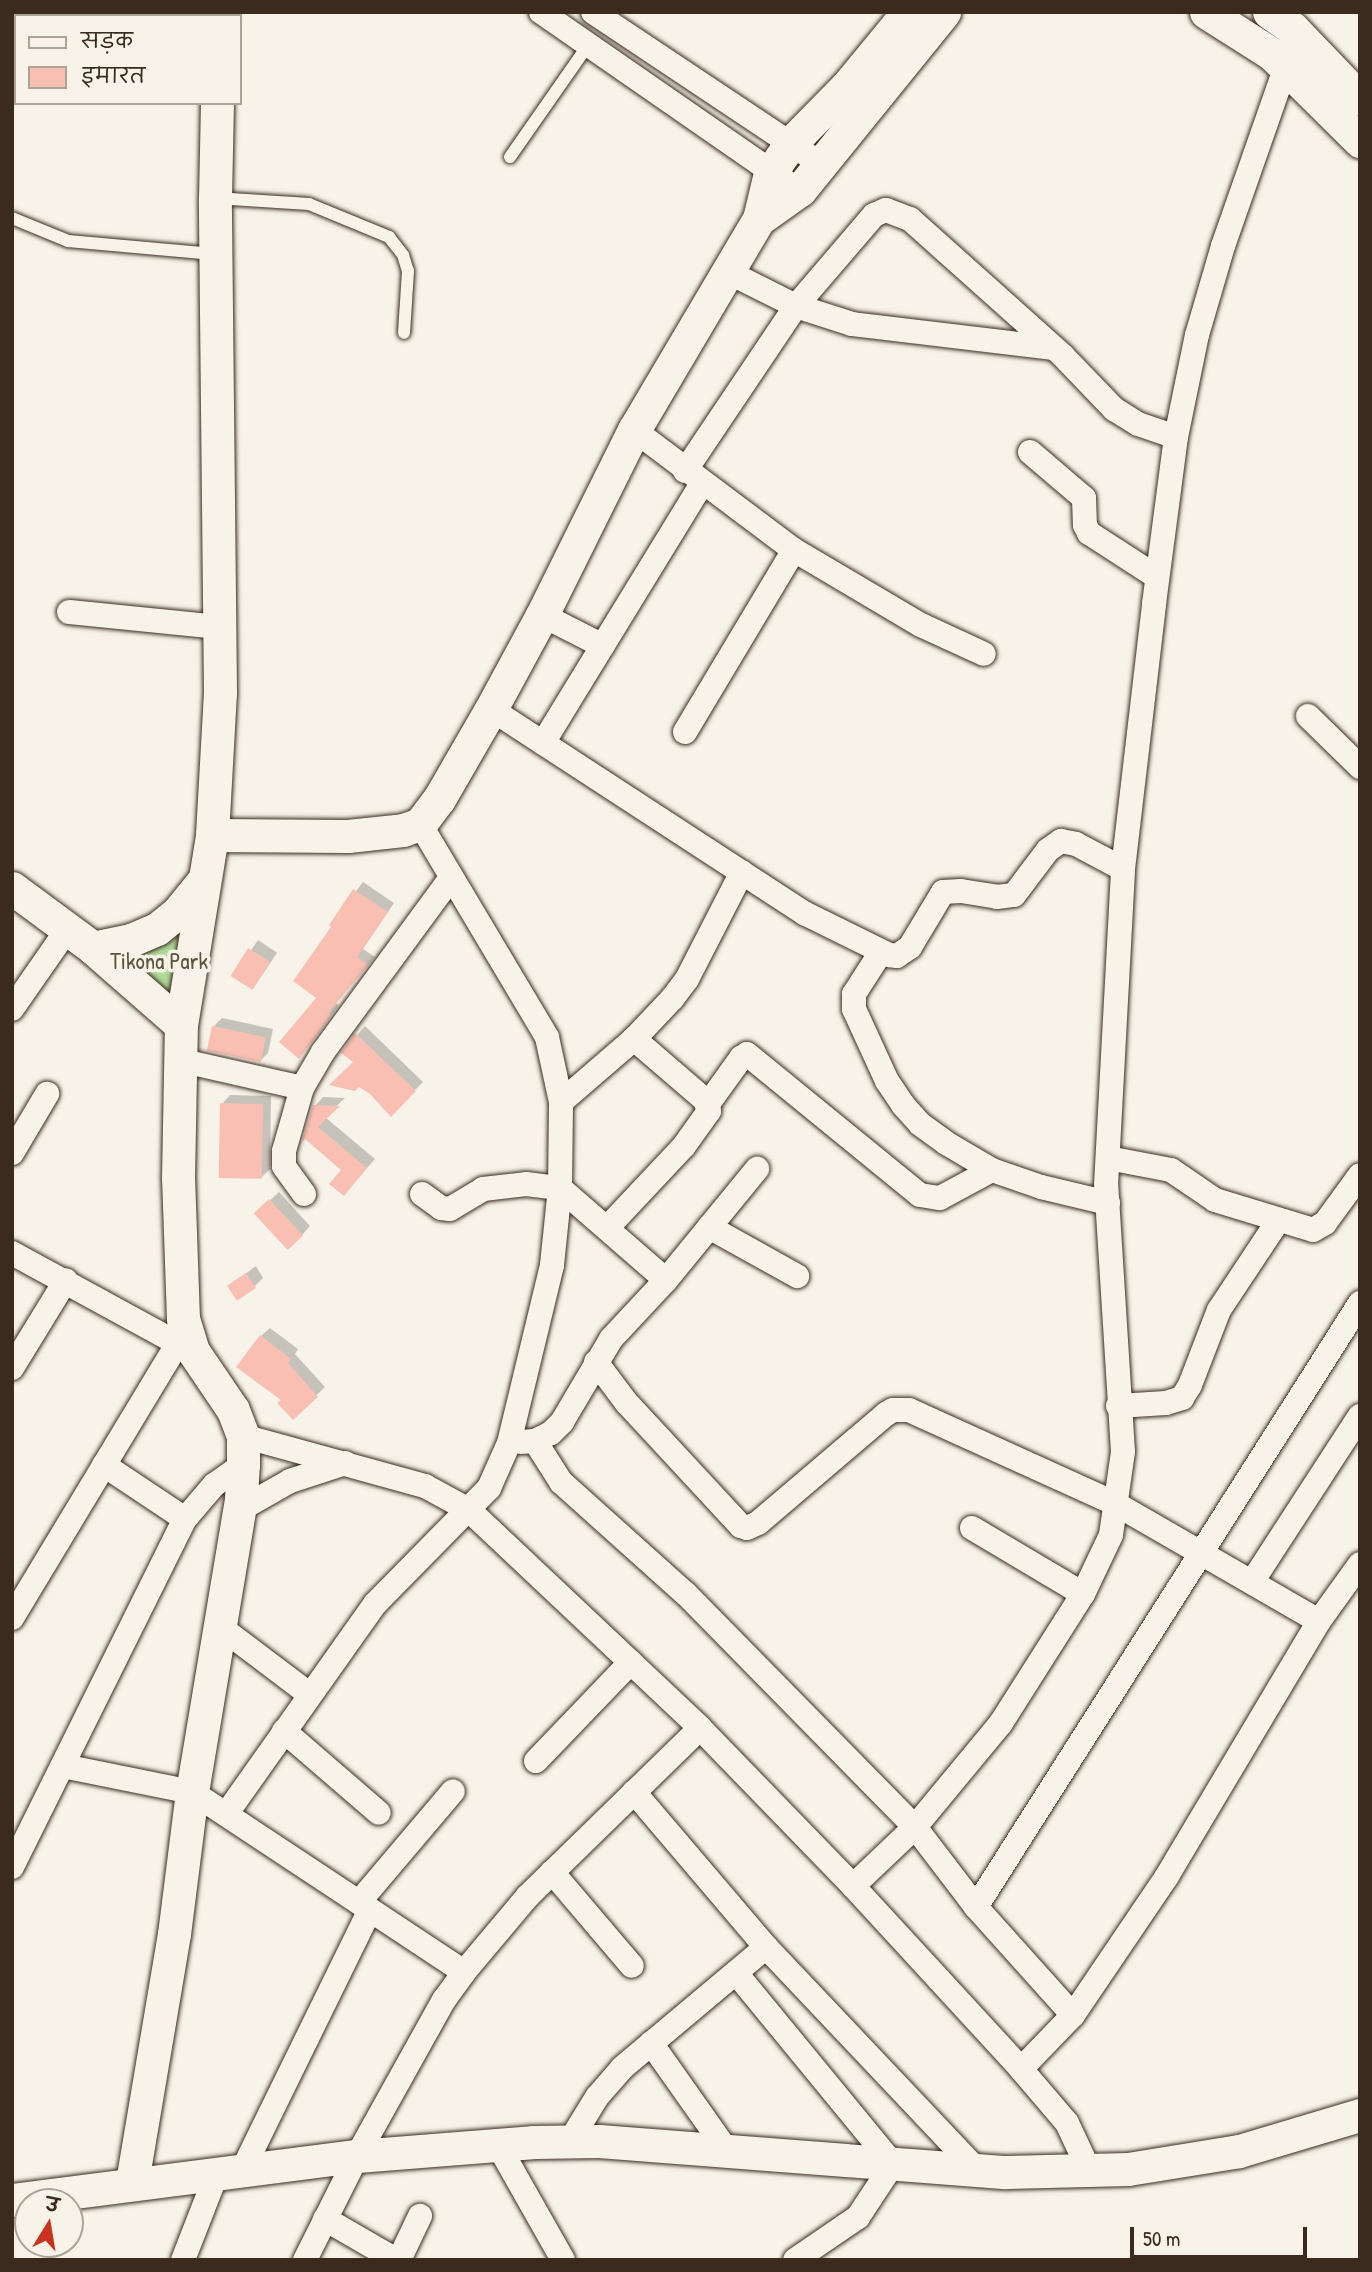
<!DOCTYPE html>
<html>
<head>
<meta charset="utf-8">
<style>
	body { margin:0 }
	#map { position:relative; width:1372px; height:2272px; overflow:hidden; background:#f7f3e8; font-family:"Patrick Hand","Playpen Sans Deva",sans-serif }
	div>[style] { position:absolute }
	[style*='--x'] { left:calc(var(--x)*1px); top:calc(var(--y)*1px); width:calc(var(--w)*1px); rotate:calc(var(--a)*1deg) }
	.green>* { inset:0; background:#b0db99 }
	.shadow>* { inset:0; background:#0003; transform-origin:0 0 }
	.building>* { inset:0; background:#f9bfb3; transform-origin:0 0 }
	.roads { filter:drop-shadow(0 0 2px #3b2a1e) drop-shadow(0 0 2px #3b2a1e) }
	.lane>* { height:12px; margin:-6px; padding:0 6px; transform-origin:6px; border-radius:6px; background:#f7f3e8 }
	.street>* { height:24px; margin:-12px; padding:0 12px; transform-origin:12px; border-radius:12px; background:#f7f3e8 }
	.secondary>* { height:33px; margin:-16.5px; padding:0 16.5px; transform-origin:16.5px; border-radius:16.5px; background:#f7f3e8 }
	span { translate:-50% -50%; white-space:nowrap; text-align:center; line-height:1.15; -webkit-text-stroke:7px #f7f3e8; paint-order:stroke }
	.park-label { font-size:23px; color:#58563d }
	.frame { position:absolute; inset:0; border:14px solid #3b2a1e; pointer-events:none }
	.legend { position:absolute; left:14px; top:14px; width:228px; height:91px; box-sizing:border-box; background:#f7f3e8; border:2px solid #aca397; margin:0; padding:9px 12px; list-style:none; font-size:21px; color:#3b2a1e }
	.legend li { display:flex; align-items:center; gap:14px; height:35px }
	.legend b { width:35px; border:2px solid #aca397 }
	.north { position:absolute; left:14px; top:2188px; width:70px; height:70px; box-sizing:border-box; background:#f7f3e8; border:2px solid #aca397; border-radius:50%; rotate:11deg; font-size:19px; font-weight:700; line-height:28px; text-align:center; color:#3b2a1e }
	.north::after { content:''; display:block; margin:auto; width:24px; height:32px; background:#c8321e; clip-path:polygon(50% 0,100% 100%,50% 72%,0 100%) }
	.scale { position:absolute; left:1130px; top:2227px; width:177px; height:32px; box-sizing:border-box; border:4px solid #3b2a1e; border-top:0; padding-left:9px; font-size:21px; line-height:24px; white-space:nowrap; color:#3b2a1e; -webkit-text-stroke:5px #f7f3e8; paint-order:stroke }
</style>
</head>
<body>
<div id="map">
	<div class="green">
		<div style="clip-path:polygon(189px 907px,182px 1017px,106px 951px)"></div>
	</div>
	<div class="shadow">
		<div style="clip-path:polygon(363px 882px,394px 903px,363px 949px,375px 957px,336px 1003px,339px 1005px,307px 1048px,334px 926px,331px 924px)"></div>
		<div style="left:258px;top:940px;width:23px;height:44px;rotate:34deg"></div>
		<div style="clip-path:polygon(222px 1018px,273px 1029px,268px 1053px,260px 1061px,214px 1026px)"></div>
		<div style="clip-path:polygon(365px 1026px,423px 1082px,391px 1114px,355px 1062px,343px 1052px)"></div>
		<div style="clip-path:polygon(230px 1095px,271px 1096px,270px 1169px,261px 1178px,222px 1104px)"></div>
		<div style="clip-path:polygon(323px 1097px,345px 1098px,325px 1117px,375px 1159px,344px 1194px,343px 1169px,305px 1137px,315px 1106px)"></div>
		<div style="clip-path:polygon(279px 1192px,310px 1226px,302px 1235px,256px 1213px)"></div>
		<div style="clip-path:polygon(256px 1266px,263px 1278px,255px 1286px,229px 1286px)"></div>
		<div style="clip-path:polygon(270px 1328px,298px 1349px,295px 1354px,325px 1387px,293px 1418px,283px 1400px,261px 1336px)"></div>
	</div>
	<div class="building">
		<div style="clip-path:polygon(353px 889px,388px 912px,357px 957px,368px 965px,329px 1012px,332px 1014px,299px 1059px,279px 1042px,316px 998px,293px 981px,331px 927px,329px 925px)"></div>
		<div style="left:248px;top:948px;width:26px;height:33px;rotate:32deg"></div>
		<div style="left:212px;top:1026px;width:55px;height:25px;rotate:12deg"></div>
		<div style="clip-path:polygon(355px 1033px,416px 1091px,391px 1117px,370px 1094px,359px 1087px,355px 1091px,329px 1085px,353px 1062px,341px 1053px)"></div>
		<div style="left:220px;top:1103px;width:43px;height:75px;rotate:1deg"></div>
		<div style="clip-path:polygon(313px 1105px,340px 1106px,318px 1127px,367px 1168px,344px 1196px,329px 1184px,341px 1170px,305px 1139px,302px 1142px)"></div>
		<div style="left:269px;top:1199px;width:50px;height:21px;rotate:47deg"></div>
		<div style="left:246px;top:1273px;width:18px;height:23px;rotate:56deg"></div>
		<div style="clip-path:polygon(260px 1335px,291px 1359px,288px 1363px,318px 1397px,293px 1420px,277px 1403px,281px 1400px,236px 1367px)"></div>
	</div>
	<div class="roads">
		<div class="lane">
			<div style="--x:32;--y:16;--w:5;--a:-53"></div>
			<div style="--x:12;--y:44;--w:6;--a:-51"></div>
			<div style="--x:510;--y:157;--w:136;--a:-55.1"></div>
			<div style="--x:215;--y:198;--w:94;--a:3.7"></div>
			<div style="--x:309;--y:204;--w:87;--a:22.4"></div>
			<div style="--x:389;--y:237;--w:23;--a:52"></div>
			<div style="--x:403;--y:255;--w:17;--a:73"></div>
			<div style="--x:408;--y:271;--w:62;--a:93.7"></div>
			<div style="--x:12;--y:218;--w:61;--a:22.3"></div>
			<div style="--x:68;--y:241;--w:146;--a:5.1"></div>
		</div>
		<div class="street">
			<div style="--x:541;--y:12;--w:297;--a:34.7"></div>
			<div style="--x:593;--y:12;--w:275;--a:33.7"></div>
			<div style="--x:730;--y:273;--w:74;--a:26.6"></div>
			<div style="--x:796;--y:306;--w:59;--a:17.8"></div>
			<div style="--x:852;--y:324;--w:202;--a:6.8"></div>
			<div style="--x:634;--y:430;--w:200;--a:36.9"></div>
			<div style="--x:794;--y:550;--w:147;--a:30.6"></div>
			<div style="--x:921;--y:625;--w:69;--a:24.7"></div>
			<div style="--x:1030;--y:452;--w:71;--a:40.4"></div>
			<div style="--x:1084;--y:498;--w:27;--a:88"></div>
			<div style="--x:1085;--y:525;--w:9;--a:63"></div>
			<div style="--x:1089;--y:533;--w:81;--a:32.9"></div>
			<div style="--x:685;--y:471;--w:199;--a:-56.1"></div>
			<div style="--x:796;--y:306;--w:120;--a:-49.4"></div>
			<div style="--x:874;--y:215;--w:13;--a:-23"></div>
			<div style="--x:886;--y:210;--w:26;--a:21"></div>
			<div style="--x:910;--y:219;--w:205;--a:41.8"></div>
			<div style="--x:1063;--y:356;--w:74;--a:46.1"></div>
			<div style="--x:1114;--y:409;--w:28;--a:32"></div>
			<div style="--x:1138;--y:424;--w:40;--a:18.9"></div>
			<div style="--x:69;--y:612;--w:151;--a:5.7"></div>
			<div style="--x:542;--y:615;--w:68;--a:26.9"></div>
			<div style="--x:491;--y:709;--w:374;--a:33.1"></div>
			<div style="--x:804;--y:913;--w:95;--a:26.3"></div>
			<div style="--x:889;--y:955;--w:8;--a:7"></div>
			<div style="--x:897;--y:956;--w:16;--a:-35"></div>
			<div style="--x:910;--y:947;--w:64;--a:-59"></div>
			<div style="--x:943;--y:892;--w:18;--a:-3"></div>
			<div style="--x:961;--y:891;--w:36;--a:9"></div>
			<div style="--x:997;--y:897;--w:17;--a:-7"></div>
			<div style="--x:1014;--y:895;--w:56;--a:-52.9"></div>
			<div style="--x:1048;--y:850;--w:16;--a:-35"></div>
			<div style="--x:1061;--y:841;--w:15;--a:11"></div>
			<div style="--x:1076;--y:844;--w:53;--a:28"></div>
			<div style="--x:1308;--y:716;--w:73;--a:44.4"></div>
			<div style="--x:685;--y:732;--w:212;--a:-59.1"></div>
			<div style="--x:543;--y:743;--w:304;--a:-58.5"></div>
			<div style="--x:881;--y:952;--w:50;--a:122.7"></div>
			<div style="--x:854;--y:994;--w:15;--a:90"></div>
			<div style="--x:854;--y:1009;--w:79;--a:65.4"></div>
			<div style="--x:887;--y:1081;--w:29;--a:56"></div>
			<div style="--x:903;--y:1105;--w:25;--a:48"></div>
			<div style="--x:920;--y:1124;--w:32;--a:36"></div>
			<div style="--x:946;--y:1143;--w:53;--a:30.4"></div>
			<div style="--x:992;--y:1170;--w:52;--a:19.1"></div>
			<div style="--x:1041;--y:1187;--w:69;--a:13.4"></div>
			<div style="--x:12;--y:1009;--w:96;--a:-55.2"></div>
			<div style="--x:179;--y:1060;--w:126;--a:12.8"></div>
			<div style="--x:561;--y:1102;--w:96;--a:-40.8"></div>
			<div style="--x:634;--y:1039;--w:55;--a:-46.5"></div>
			<div style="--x:672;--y:999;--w:25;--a:-53"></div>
			<div style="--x:687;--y:979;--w:120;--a:-62.8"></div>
			<div style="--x:708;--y:1104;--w:57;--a:-54.3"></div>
			<div style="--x:741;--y:1058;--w:7;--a:-34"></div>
			<div style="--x:747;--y:1054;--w:223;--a:39.2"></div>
			<div style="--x:920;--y:1195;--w:20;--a:9"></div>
			<div style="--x:940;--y:1198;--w:59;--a:-28.3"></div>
			<div style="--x:12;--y:1153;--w:69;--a:-59.3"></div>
			<div style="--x:1108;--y:1158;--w:64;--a:10.8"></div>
			<div style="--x:1171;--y:1170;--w:53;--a:34.3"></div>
			<div style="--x:1215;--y:1200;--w:102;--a:17"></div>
			<div style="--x:1313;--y:1230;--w:14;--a:-30"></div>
			<div style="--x:1325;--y:1223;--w:59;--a:-53.9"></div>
			<div style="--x:304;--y:1194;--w:34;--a:-126"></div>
			<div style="--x:284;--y:1166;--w:15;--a:-90"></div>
			<div style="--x:284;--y:1151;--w:66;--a:-74.1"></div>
			<div style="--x:302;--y:1088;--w:42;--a:-59.7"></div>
			<div style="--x:323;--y:1052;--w:215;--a:-53.7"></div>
			<div style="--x:422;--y:1194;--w:24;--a:36"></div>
			<div style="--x:441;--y:1208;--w:9;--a:6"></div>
			<div style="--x:450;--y:1209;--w:39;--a:-31"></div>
			<div style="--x:483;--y:1189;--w:43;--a:-6.6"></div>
			<div style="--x:526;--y:1184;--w:34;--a:7"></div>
			<div style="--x:560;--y:1188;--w:140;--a:41"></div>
			<div style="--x:709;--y:1227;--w:101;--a:29.1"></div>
			<div style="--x:607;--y:1228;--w:112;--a:-46.8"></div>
			<div style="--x:684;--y:1146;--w:43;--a:-54.5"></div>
			<div style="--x:709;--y:1111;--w:12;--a:-110"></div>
			<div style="--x:705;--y:1100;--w:94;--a:-139.3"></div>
			<div style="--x:12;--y:1253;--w:203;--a:28.6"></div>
			<div style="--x:596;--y:1362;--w:50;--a:53.1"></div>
			<div style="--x:626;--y:1402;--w:169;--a:47.2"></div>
			<div style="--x:741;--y:1526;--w:6;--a:18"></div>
			<div style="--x:747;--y:1528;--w:12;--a:-24"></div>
			<div style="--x:758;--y:1523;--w:168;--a:-40.4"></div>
			<div style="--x:886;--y:1414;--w:8;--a:-30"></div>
			<div style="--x:893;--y:1410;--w:16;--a:0"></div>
			<div style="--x:909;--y:1410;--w:227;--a:24.4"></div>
			<div style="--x:1116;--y:1504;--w:234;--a:30"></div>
			<div style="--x:12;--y:1368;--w:103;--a:-58.5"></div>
			<div style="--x:1118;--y:1406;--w:48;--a:-3.6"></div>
			<div style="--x:1166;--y:1403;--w:17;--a:-17"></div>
			<div style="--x:1182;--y:1398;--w:15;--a:-58"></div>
			<div style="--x:1190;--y:1385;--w:80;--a:-68.9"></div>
			<div style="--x:1219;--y:1310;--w:107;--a:-56.5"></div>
			<div style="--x:243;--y:1436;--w:189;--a:15.4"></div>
			<div style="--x:425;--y:1486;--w:50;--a:28.6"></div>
			<div style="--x:469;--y:1510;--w:318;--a:43.3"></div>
			<div style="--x:700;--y:1728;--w:220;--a:45.9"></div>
			<div style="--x:853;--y:1886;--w:248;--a:47.4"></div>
			<div style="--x:1021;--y:2069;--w:71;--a:49.6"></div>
			<div style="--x:1067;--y:2123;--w:52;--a:64.9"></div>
			<div style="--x:535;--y:1441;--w:49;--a:57.6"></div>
			<div style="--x:561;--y:1482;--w:168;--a:41.9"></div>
			<div style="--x:686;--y:1594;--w:327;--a:45.5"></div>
			<div style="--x:915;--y:1827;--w:101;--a:52.7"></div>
			<div style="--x:976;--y:1907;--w:145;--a:48.1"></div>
			<div style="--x:520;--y:1442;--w:15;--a:-4"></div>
			<div style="--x:535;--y:1441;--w:18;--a:-27"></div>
			<div style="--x:551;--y:1433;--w:16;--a:-45"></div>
			<div style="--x:562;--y:1422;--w:96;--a:-59.4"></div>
			<div style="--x:611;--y:1339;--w:81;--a:-47"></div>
			<div style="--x:666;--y:1280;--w:144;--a:-50.7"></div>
			<div style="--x:104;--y:1465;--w:97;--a:33.7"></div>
			<div style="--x:239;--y:1510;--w:59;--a:-29.6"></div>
			<div style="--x:290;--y:1481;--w:58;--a:-18.1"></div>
			<div style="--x:972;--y:1528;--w:129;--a:30.7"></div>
			<div style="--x:1252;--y:1582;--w:198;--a:-57"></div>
			<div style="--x:12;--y:1618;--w:321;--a:-58.9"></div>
			<div style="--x:219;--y:1626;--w:113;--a:37.1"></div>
			<div style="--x:284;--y:1731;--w:125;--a:40.8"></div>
			<div style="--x:536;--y:1761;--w:137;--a:-46.2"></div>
			<div style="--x:63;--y:1766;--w:132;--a:11.4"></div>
			<div style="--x:192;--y:1792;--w:326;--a:33.5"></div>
			<div style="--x:634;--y:1792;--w:204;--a:49.6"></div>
			<div style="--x:766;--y:1947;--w:307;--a:46.6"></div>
			<div style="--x:227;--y:1813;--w:256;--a:-54.7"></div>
			<div style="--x:375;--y:1604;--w:163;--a:-45.5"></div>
			<div style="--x:489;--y:1488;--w:49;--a:-66"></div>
			<div style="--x:509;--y:1443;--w:183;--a:-76.4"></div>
			<div style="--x:552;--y:1265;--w:77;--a:-84.1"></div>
			<div style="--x:560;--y:1188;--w:86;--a:-89.3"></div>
			<div style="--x:561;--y:1102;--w:66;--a:-102.2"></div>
			<div style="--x:547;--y:1037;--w:248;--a:-120.8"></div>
			<div style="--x:12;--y:1867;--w:389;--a:-63.6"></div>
			<div style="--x:185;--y:1519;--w:45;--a:-49.5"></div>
			<div style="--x:214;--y:1485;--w:35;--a:-35"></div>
			<div style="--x:552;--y:1872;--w:123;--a:49.6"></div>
			<div style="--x:853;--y:1886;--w:86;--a:-43.6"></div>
			<div style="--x:915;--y:1827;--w:135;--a:-50.4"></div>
			<div style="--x:1001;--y:1723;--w:153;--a:-57.6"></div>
			<div style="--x:1083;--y:1594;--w:65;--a:-64.6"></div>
			<div style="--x:1111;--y:1535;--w:84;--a:-81.8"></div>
			<div style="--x:1123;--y:1452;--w:268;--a:-93.6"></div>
			<div style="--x:1106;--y:1185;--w:316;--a:-86.9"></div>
			<div style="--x:1123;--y:869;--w:267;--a:-83.3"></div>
			<div style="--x:1154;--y:604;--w:168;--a:-82.5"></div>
			<div style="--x:1176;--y:437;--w:104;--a:-78.4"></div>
			<div style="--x:1197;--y:335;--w:93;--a:-73.7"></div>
			<div style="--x:1223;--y:246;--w:202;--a:-70.7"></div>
			<div style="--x:359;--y:1902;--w:145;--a:-49.7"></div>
			<div style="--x:976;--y:1907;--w:716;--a:-57.55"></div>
			<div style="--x:736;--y:1973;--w:247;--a:50.6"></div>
			<div style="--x:893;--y:2164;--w:64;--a:123.4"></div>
			<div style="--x:858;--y:2217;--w:76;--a:145.7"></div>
			<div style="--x:651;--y:2043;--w:133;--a:54.8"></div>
			<div style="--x:1021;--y:2069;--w:75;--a:-46.1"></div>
			<div style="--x:1073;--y:2015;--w:168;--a:-55.9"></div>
			<div style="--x:1167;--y:1876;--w:297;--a:-59.2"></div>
			<div style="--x:1319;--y:1621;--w:70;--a:-54.3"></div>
			<div style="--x:570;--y:2141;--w:52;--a:-58.5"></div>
			<div style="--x:597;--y:2097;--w:38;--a:-49"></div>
			<div style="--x:622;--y:2068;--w:188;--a:-40"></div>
			<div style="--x:498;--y:2145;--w:132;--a:60.5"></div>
			<div style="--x:243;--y:2169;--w:288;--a:-63.9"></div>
			<div style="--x:325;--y:2219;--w:82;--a:30"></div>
			<div style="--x:183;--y:2260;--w:93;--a:-68.7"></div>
			<div style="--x:305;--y:2260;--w:116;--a:-63.4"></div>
			<div style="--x:357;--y:2156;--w:179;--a:-60.9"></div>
			<div style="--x:444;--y:2000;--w:34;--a:-54"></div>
			<div style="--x:464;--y:1972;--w:99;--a:-49.9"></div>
			<div style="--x:528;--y:1896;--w:240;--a:-44.3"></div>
			<div style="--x:399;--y:2260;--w:49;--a:-64.5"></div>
		</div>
		<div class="secondary">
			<div style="--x:1206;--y:12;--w:78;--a:32.5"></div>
			<div style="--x:1272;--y:54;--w:124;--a:44.7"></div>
			<div style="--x:1269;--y:12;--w:28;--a:35"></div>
			<div style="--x:1292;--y:28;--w:98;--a:46.2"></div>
			<div style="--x:220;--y:16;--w:4;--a:-90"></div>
			<div style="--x:759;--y:219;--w:50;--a:-35.3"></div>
			<div style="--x:800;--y:190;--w:229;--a:-51"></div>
			<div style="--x:212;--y:835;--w:136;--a:0.4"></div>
			<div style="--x:348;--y:836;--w:55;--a:-6.2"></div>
			<div style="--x:403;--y:830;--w:18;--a:-19"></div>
			<div style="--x:420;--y:824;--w:31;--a:-53"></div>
			<div style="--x:439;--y:799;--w:104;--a:-60"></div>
			<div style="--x:491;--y:709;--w:107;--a:-61.5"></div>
			<div style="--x:542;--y:615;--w:207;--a:-63.6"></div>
			<div style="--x:634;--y:430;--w:245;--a:-59.4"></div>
			<div style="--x:759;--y:219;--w:47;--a:-76.6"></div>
			<div style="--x:770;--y:173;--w:35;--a:-55"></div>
			<div style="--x:790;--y:144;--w:83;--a:-45.5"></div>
			<div style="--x:848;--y:85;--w:94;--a:-50.6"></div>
			<div style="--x:12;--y:888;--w:101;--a:36.5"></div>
			<div style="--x:93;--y:948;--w:117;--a:41.2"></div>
			<div style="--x:93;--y:948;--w:39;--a:-12"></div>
			<div style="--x:131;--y:940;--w:28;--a:-23"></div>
			<div style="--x:157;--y:929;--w:27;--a:-39"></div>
			<div style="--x:178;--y:912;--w:40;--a:-51"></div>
			<div style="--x:132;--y:2182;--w:252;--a:-80.4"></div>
			<div style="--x:174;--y:1934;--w:143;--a:-82.8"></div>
			<div style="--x:192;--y:1792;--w:297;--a:-80.5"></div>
			<div style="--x:241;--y:1499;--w:34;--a:-87"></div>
			<div style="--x:243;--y:1465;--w:29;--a:-90"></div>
			<div style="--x:243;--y:1436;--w:28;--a:-111"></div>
			<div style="--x:233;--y:1410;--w:71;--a:-124.1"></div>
			<div style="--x:193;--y:1351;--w:34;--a:-107"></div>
			<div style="--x:183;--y:1319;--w:141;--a:-92"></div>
			<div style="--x:178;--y:1178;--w:153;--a:-88.9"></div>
			<div style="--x:181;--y:1025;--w:193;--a:-80.7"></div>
			<div style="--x:212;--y:835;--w:142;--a:-86.8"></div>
			<div style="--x:220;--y:693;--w:495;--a:-90.6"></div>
			<div style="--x:215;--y:198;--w:95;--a:-88.8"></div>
			<div style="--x:12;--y:2200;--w:348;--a:-7.3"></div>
			<div style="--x:357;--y:2156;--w:178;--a:-4.5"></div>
			<div style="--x:534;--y:2142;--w:65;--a:-0.9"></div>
			<div style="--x:599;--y:2141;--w:408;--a:4.4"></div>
			<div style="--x:1006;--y:2172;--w:122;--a:-1.4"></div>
			<div style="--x:1128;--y:2169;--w:112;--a:-9.2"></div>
			<div style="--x:1239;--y:2151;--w:126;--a:-16.6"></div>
		</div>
	</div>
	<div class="park-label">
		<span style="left:159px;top:961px">Tikona Park</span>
	</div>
	<div class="frame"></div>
	<ul class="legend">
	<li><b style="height:9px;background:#f7f3e8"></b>सड़क</li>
	<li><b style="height:19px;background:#f9bfb3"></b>इमारत</li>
	</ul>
	<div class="north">उ</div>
	<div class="scale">50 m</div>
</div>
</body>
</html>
